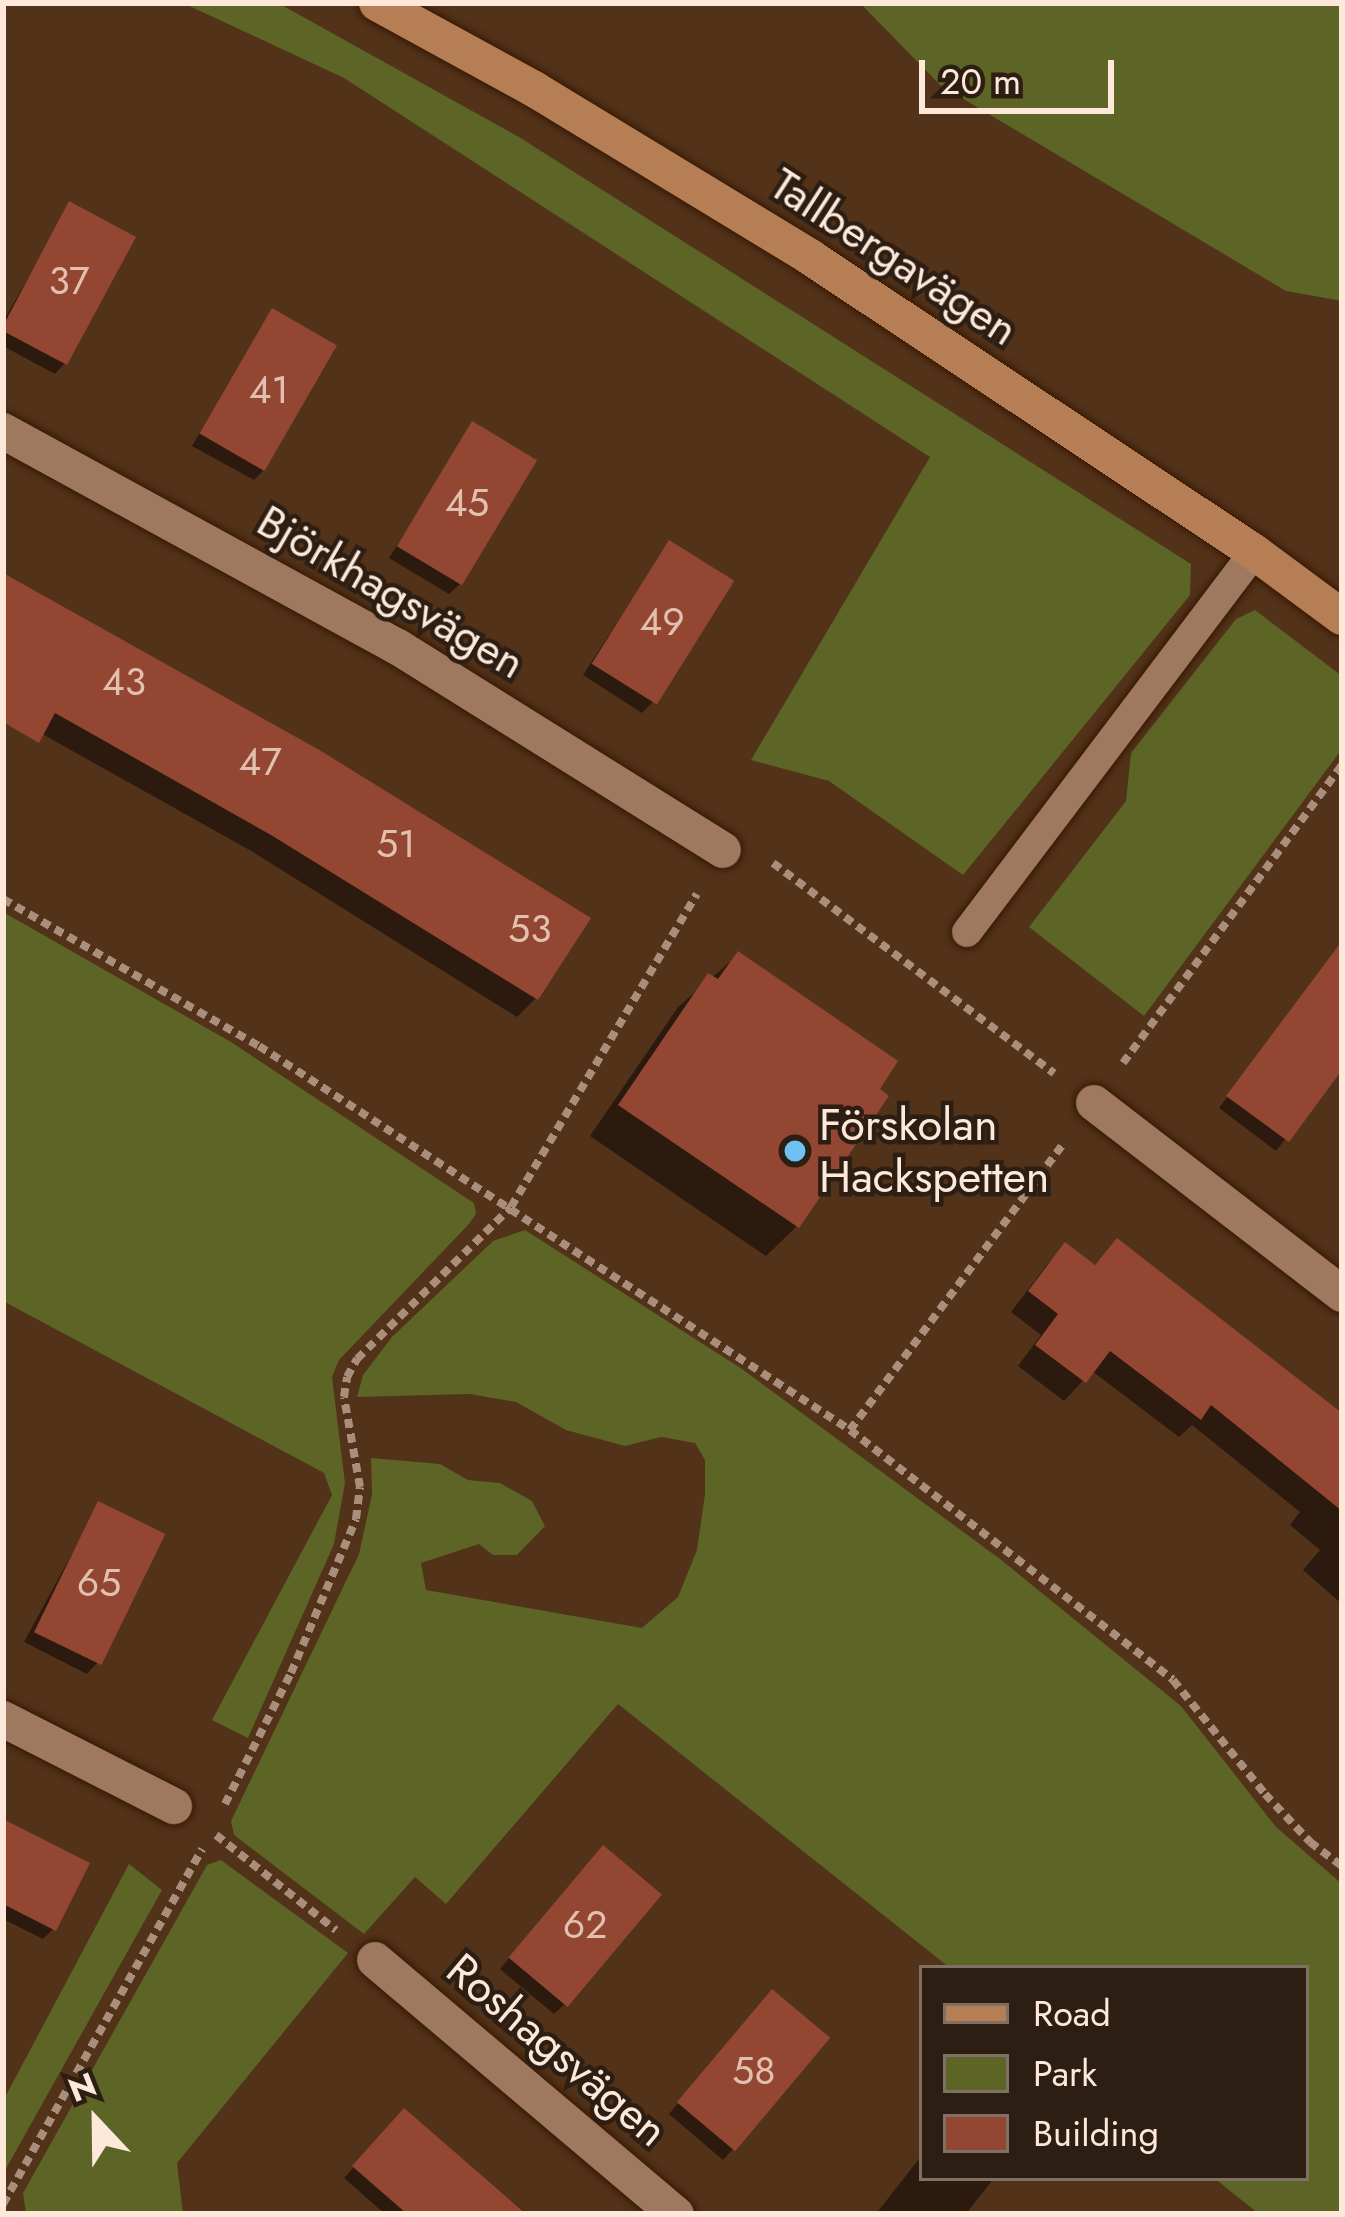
<!DOCTYPE html>
<html>
<head>
<meta charset="utf-8">
<style>
	body { margin:0 }
	#map { position:relative; width:1345px; height:2217px; overflow:hidden; background:#523219; font-family:Jost,sans-serif }
	div>[style] { position:absolute }
	[style*='--x'] { left:calc(var(--x)*1px); top:calc(var(--y)*1px); width:calc(var(--w)*1px); rotate:calc(var(--a)*1deg) }
	.green>* { inset:0; background:#5c6426 }
	.shadow>* { inset:0; background:#0007 }
	.building>* { inset:0; background:#934733; transform-origin:0 0 }
	.path>* { height:8px; margin-top:-4px; transform-origin:0; background:repeating-linear-gradient(90deg,#a98e7b 0 9px,transparent 0 15px) }
	.roads { filter:drop-shadow(0 0 3px #371801) drop-shadow(0 0 3px #371801) }
	.lane>* { height:30px; margin:-15px; padding:0 15px; transform-origin:15px; border-radius:15px; background:#9f795f }
	.street>* { height:36px; margin:-18px; padding:0 18px; transform-origin:18px; border-radius:18px; background:#9f795f }
	.secondary>* { height:36px; margin:-18px; padding:0 18px; transform-origin:18px; border-radius:18px; background:#b57e55 }
	.dots>* { width:33px; height:33px; translate:-50% -50%; box-sizing:border-box; border:6px solid #2d1e13; border-radius:50% }
	span { translate:-50% -50%; white-space:nowrap; text-align:center; line-height:1.15; -webkit-text-stroke:9px #2d1e13; paint-order:stroke }
	.number-label { font-size:39px; color:#e2c0b0 }
	.number-label span { -webkit-text-stroke-width:0 }
	.street-label { font-size:45px; color:#fde8da }
	.poi-label { font-size:45px; color:#fde8da }
	.left { translate:0 -50%; text-align:left }
	.frame { position:absolute; inset:0; border:6px solid #fde8da; pointer-events:none }
	.legend { position:absolute; left:919px; top:1965px; width:390px; height:216px; box-sizing:border-box; background:#2d1e13; border:3px solid #806f63; margin:0; padding:15px 21px; list-style:none; font-size:36px; color:#fde8da }
	.legend li { display:flex; align-items:center; gap:24px; height:60px }
	.legend b { width:60px; border:3px solid #806f63 }
	.north { position:absolute; left:36px; top:2061px; width:120px; height:120px; -webkit-text-stroke:9px #2d1e13; paint-order:stroke; rotate:338deg; font-size:33px; font-weight:700; line-height:48px; text-align:center; color:#fde8da }
	.north::after { content:''; display:block; margin:auto; width:42px; height:54px; background:#fde8da; clip-path:polygon(50% 0,100% 100%,50% 72%,0 100%) }
	.scale { position:absolute; left:919px; top:60px; width:195px; height:54px; box-sizing:border-box; border:6px solid #fde8da; border-top:0; padding-left:15px; font-size:36px; line-height:42px; white-space:nowrap; color:#fde8da; -webkit-text-stroke:9px #2d1e13; paint-order:stroke }
</style>
</head>
<body>
<div id="map">
	<div class="green">
		<div style="clip-path:polygon(183px 3px,278px 3px,519px 137px,1191px 564px,1190px 595px,963px 875px,829px 781px,751px 760px,930px 457px,344px 78px)"></div>
		<div style="clip-path:polygon(860px 3px,1342px 3px,1342px 301px,1286px 291px,940px 85px)"></div>
		<div style="clip-path:polygon(1255px 610px,1342px 676px,1342px 749px,1144px 1016px,1029px 927px,1126px 801px,1131px 753px,1236px 619px)"></div>
		<div style="clip-path:polygon(3px 912px,231px 1042px,474px 1203px,476px 1214px,468px 1225px,339px 1360px,332px 1377px,345px 1483px,334px 1544px,248px 1738px,212px 1720px,332px 1495px,324px 1473px,3px 1301px)"></div>
		<div style="clip-path:polygon(525px 1230px,742px 1369px,1000px 1559px,1181px 1706px,1276px 1827px,1342px 1884px,1342px 2214px,1259px 2214px,1214px 2178px,1306px 2178px,1306px 1968px,950px 1968px,618px 1704px,446px 1904px,415px 1877px,364px 1934px,234px 1835px,231px 1821px,359px 1554px,372px 1494px,371px 1458px,440px 1464px,468px 1480px,500px 1483px,532px 1501px,545px 1526px,517px 1555px,493px 1555px,479px 1544px,421px 1563px,426px 1590px,642px 1628px,678px 1597px,697px 1550px,705px 1494px,705px 1460px,695px 1443px,661px 1437px,625px 1446px,566px 1430px,516px 1402px,470px 1394px,357px 1397px,363px 1375px,392px 1337px,493px 1241px)"></div>
		<div style="clip-path:polygon(221px 1860px,348px 1953px,177px 2163px,183px 2214px,26px 2214px,23px 2193px,207px 1865px)"></div>
		<div style="clip-path:polygon(129px 1864px,162px 1890px,3px 2174px,3px 2101px)"></div>
	</div>
	<div class="shadow">
		<div style="clip-path:polygon(70px 205px,65px 363px,55px 374px,3px 346px,3px 322px)"></div>
		<div style="clip-path:polygon(272px 312px,264px 470px,254px 480px,192px 446px)"></div>
		<div style="clip-path:polygon(473px 425px,460px 584px,449px 594px,389px 558px)"></div>
		<div style="clip-path:polygon(669px 543px,653px 702px,642px 713px,583px 675px)"></div>
		<div style="clip-path:polygon(3px 579px,536px 998px,517px 1017px,253px 852px,3px 712px)"></div>
		<div style="clip-path:polygon(738px 955px,797px 1226px,766px 1256px,590px 1136px,678px 1007px)"></div>
		<div style="clip-path:polygon(1304px 993px,1342px 1004px,1342px 1065px,1276px 1151px,1219px 1108px)"></div>
		<div style="clip-path:polygon(1117px 1242px,1342px 1418px,1342px 1604px,1303px 1570px,1320px 1550px,1290px 1525px,1300px 1512px,1192px 1425px,1179px 1437px,1092px 1371px,1064px 1401px,1018px 1366px,1041px 1335px,1011px 1312px,1046px 1266px,1065px 1246px,1093px 1267px)"></div>
		<div style="clip-path:polygon(99px 1504px,97px 1663px,87px 1674px,24px 1642px)"></div>
		<div style="clip-path:polygon(3px 1822px,53px 1929px,43px 1939px,3px 1919px)"></div>
		<div style="clip-path:polygon(593px 1859px,565px 2004px,554px 2014px,500px 1969px)"></div>
		<div style="clip-path:polygon(762px 2004px,733px 2149px,723px 2160px,669px 2114px)"></div>
		<div style="clip-path:polygon(404px 2112px,527px 2214px,385px 2214px,344px 2178px)"></div>
		<div style="clip-path:polygon(922px 2155px,922px 2178px,994px 2178px,966px 2214px,876px 2214px)"></div>
	</div>
	<div class="building">
		<div style="clip-path:polygon(69px 201px,136px 237px,67px 365px,3px 331px,3px 326px)"></div>
		<div style="left:272px;top:308px;width:75px;height:145px;rotate:30deg"></div>
		<div style="left:472px;top:421px;width:76px;height:146px;rotate:31deg"></div>
		<div style="left:669px;top:540px;width:77px;height:146px;rotate:32deg"></div>
		<div style="clip-path:polygon(3px 573px,321px 751px,591px 918px,538px 1000px,271px 835px,55px 713px,39px 743px,3px 722px)"></div>
		<div style="clip-path:polygon(1342px 941px,1342px 1070px,1289px 1142px,1226px 1096px)"></div>
		<div style="clip-path:polygon(738px 951px,898px 1061px,880px 1089px,889px 1096px,799px 1228px,618px 1105px,708px 973px,718px 979px)"></div>
		<div style="clip-path:polygon(1117px 1238px,1342px 1413px,1342px 1511px,1211px 1405px,1201px 1420px,1110px 1351px,1086px 1383px,1035px 1345px,1058px 1314px,1028px 1291px,1065px 1242px,1095px 1265px)"></div>
		<div style="left:98px;top:1501px;width:75px;height:146px;rotate:26deg"></div>
		<div style="clip-path:polygon(3px 1819px,90px 1863px,56px 1931px,3px 1904px)"></div>
		<div style="left:603px;top:1845px;width:77px;height:147px;rotate:40deg"></div>
		<div style="left:772px;top:1989px;width:76px;height:148px;rotate:40deg"></div>
		<div style="clip-path:polygon(404px 2108px,526px 2214px,407px 2214px,352px 2166px)"></div>
	</div>
	<div class="path">
		<div style="--x:773;--y:863;--w:351;--a:36.8"></div>
		<div style="--x:3;--y:899;--w:295;--a:29.9"></div>
		<div style="--x:259;--y:1046;--w:705;--a:33.01"></div>
		<div style="--x:850;--y:1430;--w:408;--a:37.7"></div>
		<div style="--x:1173;--y:1680;--w:146;--a:51.1"></div>
		<div style="--x:1265;--y:1794;--w:66;--a:46.8"></div>
		<div style="--x:1310;--y:1842;--w:40;--a:37"></div>
		<div style="--x:1123;--y:1063;--w:370;--a:-53.7"></div>
		<div style="--x:850;--y:1430;--w:358;--a:-53.3"></div>
		<div style="--x:225;--y:1804;--w:147;--a:-63.3"></div>
		<div style="--x:291;--y:1673;--w:167;--a:-67.1"></div>
		<div style="--x:356;--y:1519;--w:32;--a:-83"></div>
		<div style="--x:360;--y:1487;--w:91;--a:-100.1"></div>
		<div style="--x:344;--y:1397;--w:20;--a:-81"></div>
		<div style="--x:347;--y:1377;--w:21;--a:-61"></div>
		<div style="--x:357;--y:1359;--w:216;--a:-44.6"></div>
		<div style="--x:511;--y:1207;--w:364;--a:-59.3"></div>
		<div style="--x:216;--y:1835;--w:153;--a:38.4"></div>
		<div style="--x:3;--y:2204;--w:407;--a:-60.7"></div>
	</div>
	<div class="roads">
		<div class="lane">
			<div style="--x:967;--y:932;--w:476;--a:-52.9"></div>
		</div>
		<div class="street">
			<div style="--x:3;--y:431;--w:450;--a:28.7"></div>
			<div style="--x:398;--y:647;--w:383;--a:32"></div>
			<div style="--x:1094;--y:1103;--w:313;--a:37.6"></div>
			<div style="--x:3;--y:1719;--w:192;--a:27"></div>
			<div style="--x:375;--y:1960;--w:394;--a:40.2"></div>
		</div>
		<div class="secondary">
			<div style="--x:377;--y:3;--w:179;--a:28.7"></div>
			<div style="--x:534;--y:89;--w:323;--a:31.3"></div>
			<div style="--x:810;--y:257;--w:533;--a:33.6"></div>
			<div style="--x:1254;--y:552;--w:109;--a:36.5"></div>
		</div>
	</div>
	<div class="dots">
		<div style="left:795px;top:1151px;background:#6ec2f3"></div>
	</div>
	<div class="number-label">
		<span style="left:69px;top:281px">37</span>
		<span style="left:269px;top:390px">41</span>
		<span style="left:467px;top:503px">45</span>
		<span style="left:662px;top:622px">49</span>
		<span style="left:124px;top:682px">43</span>
		<span style="left:260px;top:762px">47</span>
		<span style="left:396px;top:844px">51</span>
		<span style="left:530px;top:929px">53</span>
		<span style="left:99px;top:1583px">65</span>
		<span style="left:585px;top:1925px">62</span>
		<span style="left:754px;top:2071px">58</span>
	</div>
	<div class="street-label">
		<span style="left:894px;top:257px;rotate:33deg">Tallbergavägen</span>
		<span style="left:391px;top:592px;rotate:30deg">Björkhagsvägen</span>
		<span style="left:557px;top:2050px;rotate:40deg">Roshagsvägen</span>
	</div>
	<div class="poi-label">
		<span class="left" style="left:819px;top:1151px">Förskolan<br>Hackspetten</span>
	</div>
	<div class="frame"></div>
	<ul class="legend">
	<li><b style="height:15px;background:#b57e55"></b>Road</li>
	<li><b style="height:33px;background:#5c6426"></b>Park</li>
	<li><b style="height:33px;background:#934733"></b>Building</li>
	</ul>
	<div class="north">N</div>
	<div class="scale">20 m</div>
</div>
</body>
</html>
